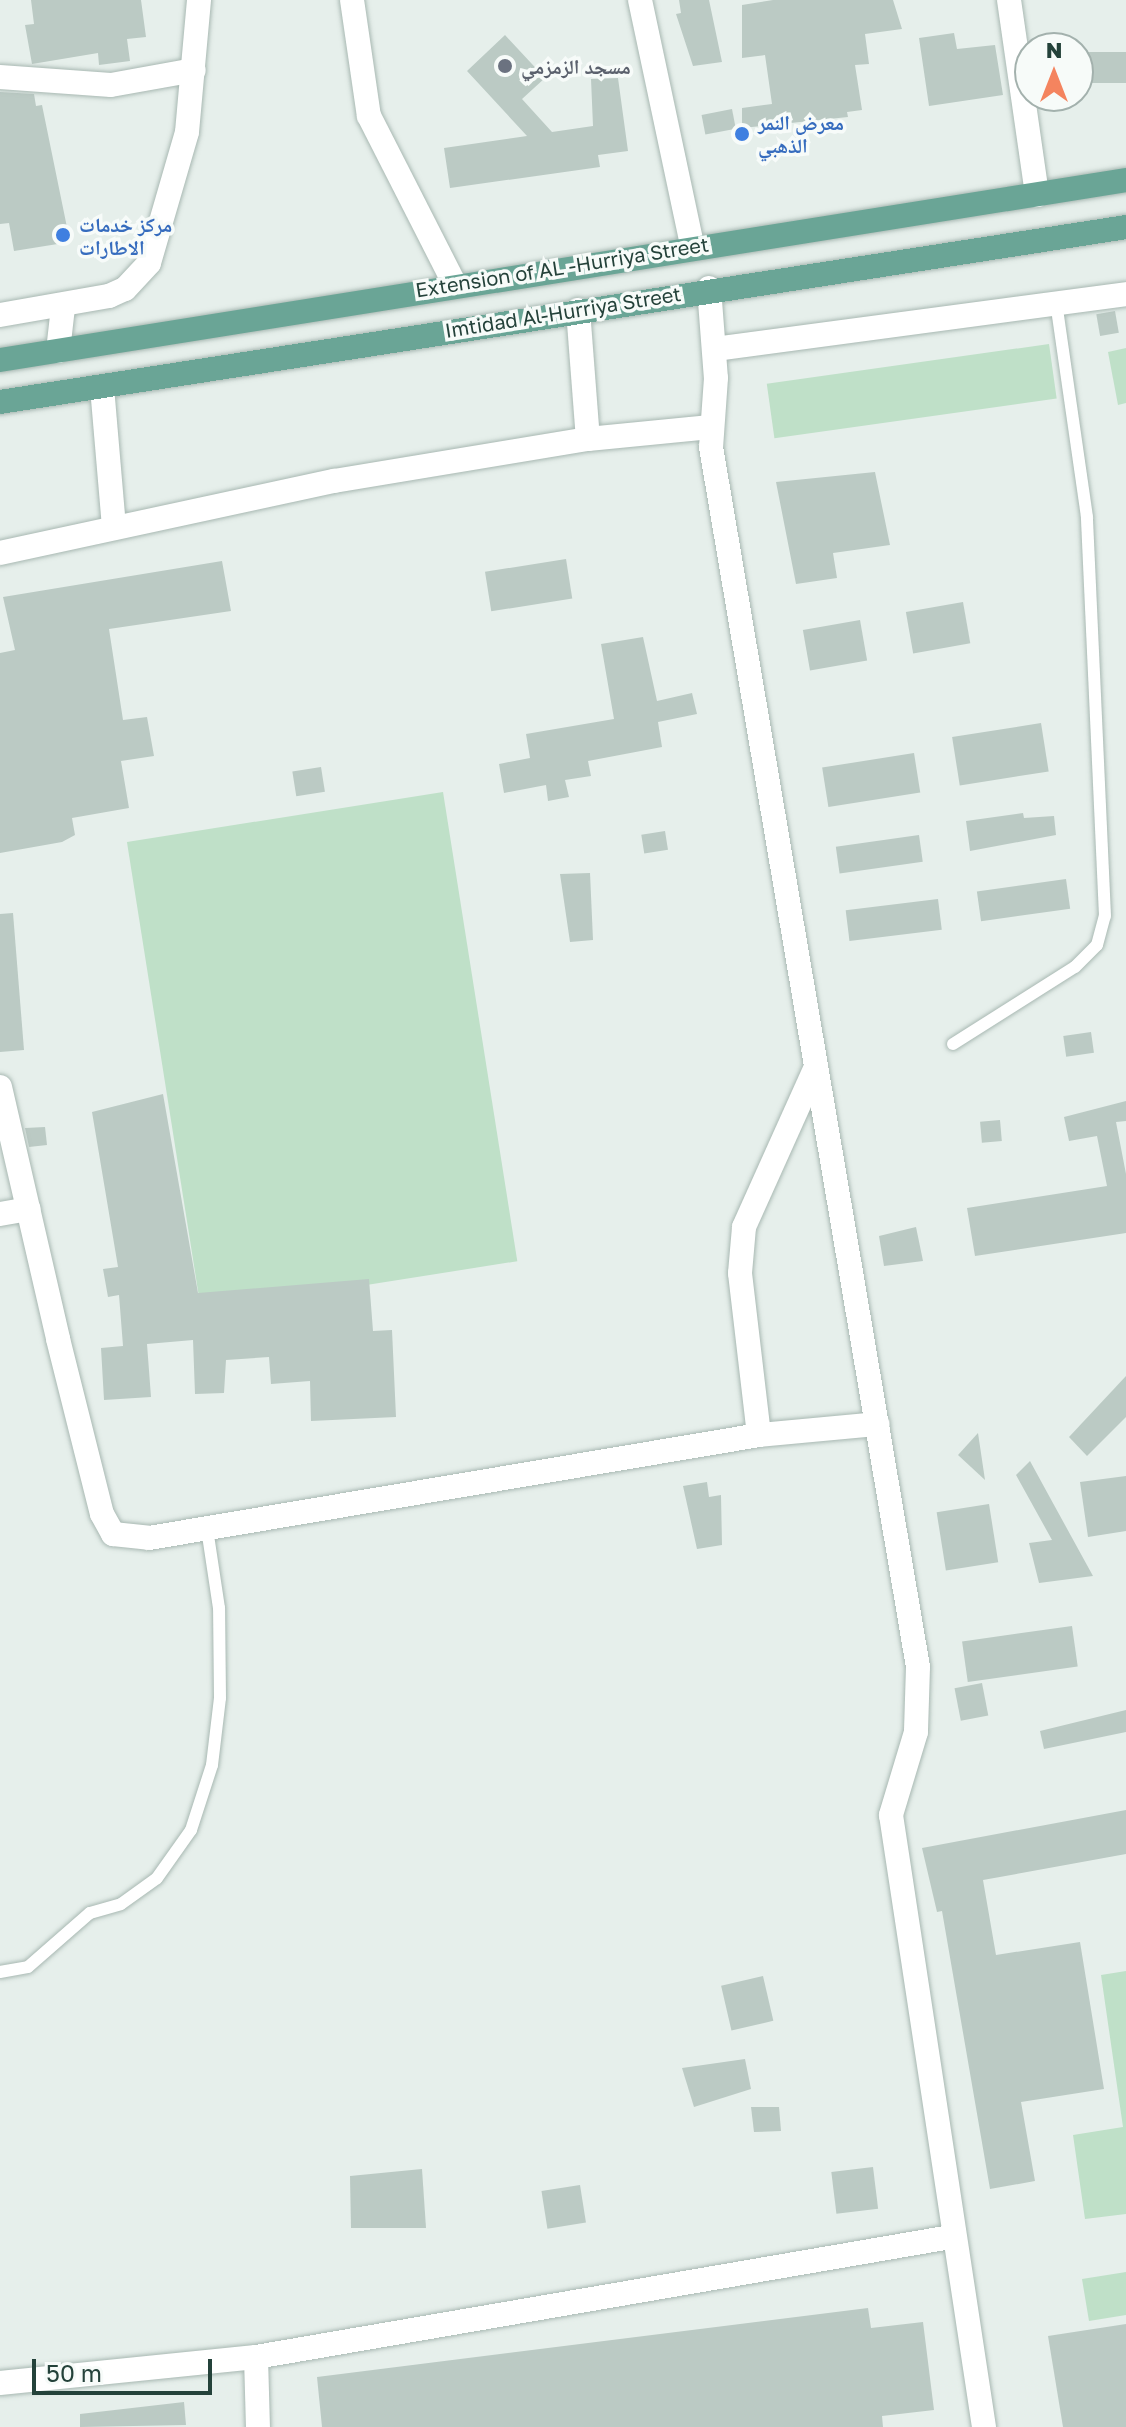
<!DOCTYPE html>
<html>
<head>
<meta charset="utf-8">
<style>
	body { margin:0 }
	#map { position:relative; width:1126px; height:2427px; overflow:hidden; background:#e6efeb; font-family:"Golos Text","Noto Naskh Arabic",sans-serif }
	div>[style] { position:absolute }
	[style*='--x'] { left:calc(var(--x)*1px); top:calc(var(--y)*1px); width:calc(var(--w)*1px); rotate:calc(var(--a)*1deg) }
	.green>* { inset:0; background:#bfe0c8; transform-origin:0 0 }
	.building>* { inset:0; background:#bbcac4; transform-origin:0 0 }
	.roads { filter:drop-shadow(0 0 2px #a8b8b2) drop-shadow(0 0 2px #a8b8b2) }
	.service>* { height:12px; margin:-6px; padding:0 6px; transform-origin:6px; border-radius:6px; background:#fff }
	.minor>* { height:24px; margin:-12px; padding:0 12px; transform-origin:12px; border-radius:12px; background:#fff }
	.primary>* { height:24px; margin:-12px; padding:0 12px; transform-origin:12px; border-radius:12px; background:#6aa596 }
	.dots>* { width:22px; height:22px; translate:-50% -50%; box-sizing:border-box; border:4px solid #f7fbf9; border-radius:50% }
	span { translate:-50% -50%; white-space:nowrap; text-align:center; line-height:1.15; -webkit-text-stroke:7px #f7fbf9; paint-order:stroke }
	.worship-label { font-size:20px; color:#5b616d; font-weight:700 }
	.left { translate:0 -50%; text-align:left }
	.shop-label { font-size:20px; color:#366cbe; font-weight:700 }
	.street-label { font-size:20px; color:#24423a }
	.north { position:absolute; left:1014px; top:32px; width:80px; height:80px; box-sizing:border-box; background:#f7fbf9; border:2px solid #a3b1ad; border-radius:50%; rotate:0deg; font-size:22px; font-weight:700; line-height:32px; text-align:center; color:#24423a }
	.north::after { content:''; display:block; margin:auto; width:28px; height:36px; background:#f4845f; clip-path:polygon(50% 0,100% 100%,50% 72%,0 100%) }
	.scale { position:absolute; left:32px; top:2359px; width:180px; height:36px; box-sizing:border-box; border:4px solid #24423a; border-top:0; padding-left:10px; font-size:24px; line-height:28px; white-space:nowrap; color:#24423a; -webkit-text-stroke:6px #f7fbf9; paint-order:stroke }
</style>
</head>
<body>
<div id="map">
	<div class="green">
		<div style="left:1049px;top:344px;width:55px;height:285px;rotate:82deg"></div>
		<div style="clip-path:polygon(1126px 348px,1126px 403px,1118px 405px,1108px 352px)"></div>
		<div style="left:443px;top:792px;width:475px;height:320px;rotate:81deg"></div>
		<div style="clip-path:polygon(1126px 1971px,1126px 2214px,1085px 2219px,1073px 2135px,1123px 2127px,1101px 1975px)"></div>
		<div style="clip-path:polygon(1126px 2272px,1126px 2315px,1089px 2321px,1082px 2279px)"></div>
	</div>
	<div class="building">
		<div style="clip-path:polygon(31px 0,141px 0,146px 37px,127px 39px,130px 61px,99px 65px,98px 53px,32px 64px,25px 25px,34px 24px)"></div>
		<div style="clip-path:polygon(679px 0,709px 0,722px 62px,693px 66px,676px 14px,681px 13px)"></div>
		<div style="clip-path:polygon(773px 0,893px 0,902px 29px,865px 34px,869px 64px,855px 65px,862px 110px,847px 112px,848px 117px,742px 128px,742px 108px,772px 104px,765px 55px,742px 58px,742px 5px)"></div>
		<div style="clip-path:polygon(954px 33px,957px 49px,995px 45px,1003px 95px,929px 106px,919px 38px)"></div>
		<div style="clip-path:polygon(505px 35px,545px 78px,522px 99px,552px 132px,593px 126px,591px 79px,618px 78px,628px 151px,598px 155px,600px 167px,450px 188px,444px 148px,527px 136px,467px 71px)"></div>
		<div style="left:1126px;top:52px;width:31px;height:48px;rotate:90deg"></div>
		<div style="clip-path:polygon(0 92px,34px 94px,36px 106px,42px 105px,70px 242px,14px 251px,9px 223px,0 224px)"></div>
		<div style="left:732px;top:109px;width:20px;height:31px;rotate:79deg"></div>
		<div style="left:1115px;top:311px;width:22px;height:19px;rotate:80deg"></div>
		<div style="clip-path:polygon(875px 472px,890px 545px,833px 553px,837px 578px,796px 584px,776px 482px)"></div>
		<div style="left:566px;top:559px;width:40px;height:82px;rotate:81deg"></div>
		<div style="clip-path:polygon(222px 561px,231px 611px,109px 629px,123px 720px,147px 717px,154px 756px,121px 761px,129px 808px,72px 818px,75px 835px,62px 842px,0 853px,0 653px,15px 650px,3px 597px)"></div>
		<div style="left:963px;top:602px;width:42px;height:58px;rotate:80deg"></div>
		<div style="left:860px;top:620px;width:41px;height:58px;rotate:80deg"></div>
		<div style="clip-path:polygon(643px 637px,657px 701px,692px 693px,697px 714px,658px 722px,662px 747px,588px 761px,591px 776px,565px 780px,569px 797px,548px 801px,546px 785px,504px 793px,499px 764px,530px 758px,526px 734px,614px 719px,601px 644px)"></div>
		<div style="left:1041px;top:723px;width:49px;height:90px;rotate:81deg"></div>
		<div style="left:914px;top:753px;width:40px;height:93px;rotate:81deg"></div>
		<div style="left:321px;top:767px;width:25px;height:29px;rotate:81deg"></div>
		<div style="clip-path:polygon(1023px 813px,1024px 818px,1054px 816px,1056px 835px,970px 851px,966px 821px)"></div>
		<div style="left:665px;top:831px;width:19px;height:24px;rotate:81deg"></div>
		<div style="left:919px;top:835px;width:27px;height:84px;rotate:82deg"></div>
		<div style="clip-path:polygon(590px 873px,593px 940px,570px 942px,560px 874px)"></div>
		<div style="left:1066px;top:879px;width:30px;height:90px;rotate:82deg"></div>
		<div style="left:938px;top:899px;width:31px;height:93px;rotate:83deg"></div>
		<div style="clip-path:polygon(13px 913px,24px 1050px,0 1052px,0 914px)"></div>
		<div style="left:1091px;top:1032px;width:21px;height:28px;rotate:82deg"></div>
		<div style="clip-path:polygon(163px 1094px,198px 1293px,369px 1279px,373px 1331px,392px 1330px,396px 1417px,311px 1421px,310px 1381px,271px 1384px,269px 1357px,226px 1360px,224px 1393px,195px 1394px,193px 1340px,147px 1344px,151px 1397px,104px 1400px,101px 1348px,123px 1346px,119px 1295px,108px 1297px,103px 1269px,118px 1267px,92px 1112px)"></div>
		<div style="clip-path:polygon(1126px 1101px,1126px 1121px,1116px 1122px,1126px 1174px,1126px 1233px,975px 1256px,967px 1208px,1107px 1186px,1097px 1136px,1069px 1141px,1064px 1117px)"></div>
		<div style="left:1000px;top:1120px;width:21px;height:20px;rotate:85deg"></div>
		<div style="clip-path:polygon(45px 1127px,47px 1145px,29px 1147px,25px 1128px)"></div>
		<div style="clip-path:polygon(916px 1227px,923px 1261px,884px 1266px,879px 1236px)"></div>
		<div style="clip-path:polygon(1126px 1376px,1126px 1417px,1087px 1456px,1069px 1437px)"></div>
		<div style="clip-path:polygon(978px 1433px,985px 1480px,958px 1455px)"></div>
		<div style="clip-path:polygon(1030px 1461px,1048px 1494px,1093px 1576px,1039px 1583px,1029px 1543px,1052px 1540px,1016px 1475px)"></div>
		<div style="clip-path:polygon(1126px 1476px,1126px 1531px,1088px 1537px,1080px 1482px)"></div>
		<div style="clip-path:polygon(707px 1482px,709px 1497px,721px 1495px,722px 1545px,697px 1549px,683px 1486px)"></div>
		<div style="left:989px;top:1504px;width:59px;height:53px;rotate:81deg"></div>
		<div style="left:1072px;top:1626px;width:41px;height:111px;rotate:82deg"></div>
		<div style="left:982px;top:1683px;width:33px;height:28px;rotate:79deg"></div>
		<div style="clip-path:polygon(1126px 1710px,1126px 1732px,1044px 1749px,1040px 1731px)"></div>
		<div style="clip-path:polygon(1126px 1810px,1126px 1854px,983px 1880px,996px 1955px,1080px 1942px,1104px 2089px,1021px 2102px,1035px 2181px,990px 2189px,942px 1911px,937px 1912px,922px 1848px)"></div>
		<div style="left:763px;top:1976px;width:46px;height:43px;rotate:77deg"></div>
		<div style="clip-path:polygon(745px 2059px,751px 2089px,694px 2107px,682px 2068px)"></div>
		<div style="clip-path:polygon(751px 2107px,779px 2107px,781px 2131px,754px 2132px)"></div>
		<div style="left:873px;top:2167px;width:42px;height:42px;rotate:83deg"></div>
		<div style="clip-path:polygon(422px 2169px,426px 2228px,351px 2228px,350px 2176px)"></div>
		<div style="left:580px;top:2185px;width:38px;height:39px;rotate:81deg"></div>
		<div style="clip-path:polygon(868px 2308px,871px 2328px,923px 2322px,934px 2410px,882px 2416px,883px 2427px,322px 2427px,317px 2377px)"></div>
		<div style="clip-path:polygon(1126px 2324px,1126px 2427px,1063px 2427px,1048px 2336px)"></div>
		<div style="clip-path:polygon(184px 2402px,186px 2425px,80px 2427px,80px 2414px)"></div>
	</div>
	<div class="roads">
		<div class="service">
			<div style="--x:953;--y:1044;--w:144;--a:-32.3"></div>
			<div style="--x:1075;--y:967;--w:31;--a:-45"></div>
			<div style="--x:1097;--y:945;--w:30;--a:-75"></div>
			<div style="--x:1105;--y:916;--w:399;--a:-92.6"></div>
			<div style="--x:1087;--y:517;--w:218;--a:-98.2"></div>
			<div style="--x:0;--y:1972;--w:28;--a:-10"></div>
			<div style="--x:28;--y:1967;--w:82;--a:-41.1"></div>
			<div style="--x:90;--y:1913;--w:32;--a:-16"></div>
			<div style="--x:121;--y:1904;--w:44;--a:-35.8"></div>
			<div style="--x:157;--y:1878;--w:59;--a:-54.7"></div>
			<div style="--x:191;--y:1830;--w:68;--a:-72.1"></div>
			<div style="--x:212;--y:1765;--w:67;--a:-83.2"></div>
			<div style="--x:220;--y:1698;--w:90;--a:-90.6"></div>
			<div style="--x:219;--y:1608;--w:80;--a:-98.6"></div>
		</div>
		<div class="minor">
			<div style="--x:352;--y:0;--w:117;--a:81.7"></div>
			<div style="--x:369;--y:116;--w:190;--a:63"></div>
			<div style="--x:640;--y:0;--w:250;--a:78"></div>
			<div style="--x:1009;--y:0;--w:197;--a:81.8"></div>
			<div style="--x:0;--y:77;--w:111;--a:4.1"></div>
			<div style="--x:111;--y:85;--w:84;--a:-10.2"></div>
			<div style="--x:709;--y:288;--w:90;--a:85.6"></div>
			<div style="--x:716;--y:378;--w:69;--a:94.1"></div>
			<div style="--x:711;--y:447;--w:1237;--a:80.37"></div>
			<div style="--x:918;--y:1667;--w:65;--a:91.8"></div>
			<div style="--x:916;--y:1732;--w:87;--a:106.8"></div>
			<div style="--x:891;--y:1815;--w:619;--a:81.36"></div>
			<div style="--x:578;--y:310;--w:129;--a:85.6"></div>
			<div style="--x:0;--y:315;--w:111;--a:-9.9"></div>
			<div style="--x:109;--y:296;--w:17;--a:-24"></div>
			<div style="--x:125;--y:289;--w:35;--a:-47"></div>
			<div style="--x:149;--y:263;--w:136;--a:-73.8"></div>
			<div style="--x:187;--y:132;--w:133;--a:-84.8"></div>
			<div style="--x:715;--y:349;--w:415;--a:-7.6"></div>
			<div style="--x:58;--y:351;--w:44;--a:-83.5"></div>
			<div style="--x:102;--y:387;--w:140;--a:85.1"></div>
			<div style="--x:0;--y:553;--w:342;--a:-12.2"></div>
			<div style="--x:334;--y:481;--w:257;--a:-9.4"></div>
			<div style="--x:588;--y:439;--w:123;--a:-5.6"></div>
			<div style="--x:0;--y:1087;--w:259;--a:77"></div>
			<div style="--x:58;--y:1339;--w:180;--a:75.9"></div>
			<div style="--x:102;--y:1514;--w:23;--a:61"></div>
			<div style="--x:113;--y:1534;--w:36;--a:6"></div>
			<div style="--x:149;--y:1538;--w:619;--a:-9.58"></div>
			<div style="--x:759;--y:1435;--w:119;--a:-5.3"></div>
			<div style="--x:0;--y:1214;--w:29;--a:-10"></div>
			<div style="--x:759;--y:1435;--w:163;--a:-96.7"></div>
			<div style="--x:740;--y:1273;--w:46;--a:-85"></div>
			<div style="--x:744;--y:1227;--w:175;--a:-65.8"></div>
			<div style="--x:256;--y:2357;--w:70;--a:88.4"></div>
			<div style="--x:0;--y:2383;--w:257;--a:-5.8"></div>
			<div style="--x:256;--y:2357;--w:705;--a:-9.8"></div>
		</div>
		<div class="primary">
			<div style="--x:0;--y:360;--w:1140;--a:-9.08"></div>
			<div style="--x:0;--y:402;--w:1140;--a:-8.83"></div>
		</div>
	</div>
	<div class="dots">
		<div style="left:505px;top:66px;background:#6b7280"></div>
		<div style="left:742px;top:134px;background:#3f7fe0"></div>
		<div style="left:63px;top:235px;background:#3f7fe0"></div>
	</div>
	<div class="worship-label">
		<span class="left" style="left:521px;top:66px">مسجد الزمزمي</span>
	</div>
	<div class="shop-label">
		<span class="left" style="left:758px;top:134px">معرض النمر<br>الذهبي</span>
		<span class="left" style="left:79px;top:236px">مركز خدمات<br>الاطارات</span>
	</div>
	<div class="street-label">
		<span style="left:562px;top:267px;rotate:-9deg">Extension of AL -Hurriya Street</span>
		<span style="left:563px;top:312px;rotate:-9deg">Imtidad Al-Hurriya Street</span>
	</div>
	<div class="north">N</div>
	<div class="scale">50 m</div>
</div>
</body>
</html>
